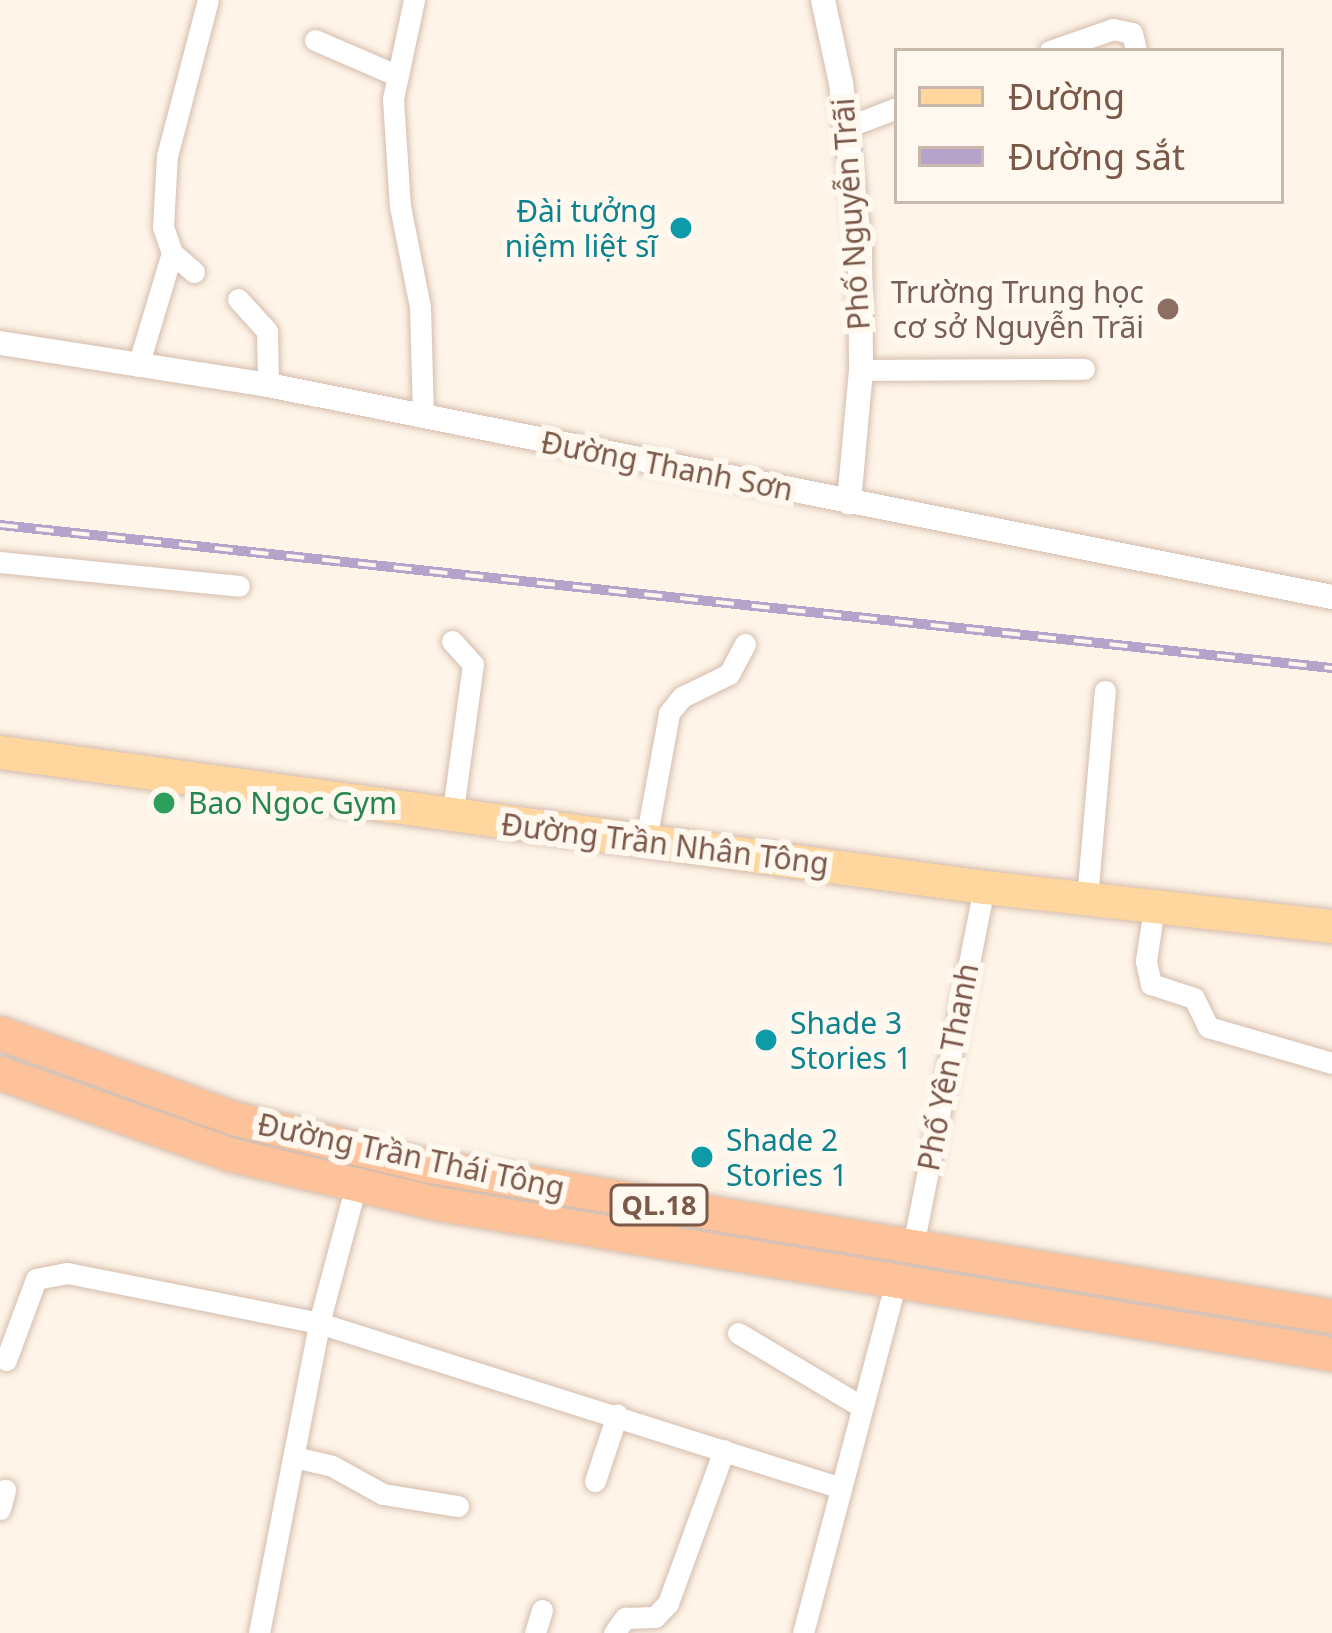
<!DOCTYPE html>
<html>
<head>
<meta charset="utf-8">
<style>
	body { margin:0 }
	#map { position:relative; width:1332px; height:1633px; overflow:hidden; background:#fef4e7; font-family:"Noto Sans",sans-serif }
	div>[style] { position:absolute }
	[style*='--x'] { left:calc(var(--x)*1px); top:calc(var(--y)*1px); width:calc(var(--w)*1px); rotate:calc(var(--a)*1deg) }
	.roads { filter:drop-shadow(0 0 3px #d4bdae) drop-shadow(0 0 3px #d4bdae) }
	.minor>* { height:21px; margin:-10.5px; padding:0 10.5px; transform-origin:10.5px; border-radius:10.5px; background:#fff }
	.tertiary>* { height:24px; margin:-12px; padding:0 12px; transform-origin:12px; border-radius:12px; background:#fff }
	.primary>* { height:33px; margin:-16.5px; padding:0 16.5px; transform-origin:16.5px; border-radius:16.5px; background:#ffd69d }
	.trunk>* { height:33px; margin:-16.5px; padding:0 16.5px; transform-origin:16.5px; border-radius:16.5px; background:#fec29a }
	.rail>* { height:10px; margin-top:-5px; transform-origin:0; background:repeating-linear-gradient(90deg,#fff8ef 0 18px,#b6a3ca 0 36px); box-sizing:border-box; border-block:3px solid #b6a3ca }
	.dots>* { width:33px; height:33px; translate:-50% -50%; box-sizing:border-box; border:6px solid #fff8ef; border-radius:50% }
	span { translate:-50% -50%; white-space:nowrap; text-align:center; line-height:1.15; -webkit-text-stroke:12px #fff8ef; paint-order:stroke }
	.shield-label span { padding:3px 9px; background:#fff8ef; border:3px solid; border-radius:9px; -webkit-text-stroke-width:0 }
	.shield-label { font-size:27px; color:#7b5848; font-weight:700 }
	.culture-label { font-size:30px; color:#0d838f }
	.right { translate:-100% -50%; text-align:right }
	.left { translate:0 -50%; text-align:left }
	.street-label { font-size:30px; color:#7b5848 }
	.education-label { font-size:30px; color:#785e54 }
	.leisure-label { font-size:30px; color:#27864d }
	.legend { position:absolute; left:894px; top:48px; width:390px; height:156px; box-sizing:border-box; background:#fff8ef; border:3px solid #cab8ac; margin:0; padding:15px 21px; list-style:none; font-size:36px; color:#7b5848 }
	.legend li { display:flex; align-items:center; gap:24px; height:60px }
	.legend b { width:60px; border:3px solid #cab8ac }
</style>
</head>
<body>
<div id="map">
	<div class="roads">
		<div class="minor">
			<div style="--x:414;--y:0;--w:101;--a:102"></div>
			<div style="--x:393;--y:99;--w:107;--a:86.3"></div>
			<div style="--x:400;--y:206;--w:103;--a:78.8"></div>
			<div style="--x:420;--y:307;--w:109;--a:88.4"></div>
			<div style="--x:315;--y:40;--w:90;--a:23.4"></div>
			<div style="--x:1050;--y:51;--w:67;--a:-19.2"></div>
			<div style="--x:1113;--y:29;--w:19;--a:12"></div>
			<div style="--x:1132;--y:33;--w:18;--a:77"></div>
			<div style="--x:847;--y:127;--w:53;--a:-20.8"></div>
			<div style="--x:194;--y:272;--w:29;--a:-139"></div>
			<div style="--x:172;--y:253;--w:28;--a:-109"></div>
			<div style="--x:163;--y:227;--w:71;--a:-86.8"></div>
			<div style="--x:167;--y:156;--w:161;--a:-75.3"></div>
			<div style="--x:238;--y:299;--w:43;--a:47.8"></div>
			<div style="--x:267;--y:331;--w:54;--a:88.9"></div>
			<div style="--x:138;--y:366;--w:118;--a:-73.3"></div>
			<div style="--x:861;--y:370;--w:223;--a:-0.3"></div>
			<div style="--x:0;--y:562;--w:240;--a:5.7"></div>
			<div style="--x:452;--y:641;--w:31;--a:48"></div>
			<div style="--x:473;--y:664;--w:154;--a:97.8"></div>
			<div style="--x:646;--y:840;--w:129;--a:-79.7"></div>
			<div style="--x:669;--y:713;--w:21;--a:-51"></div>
			<div style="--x:682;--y:697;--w:52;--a:-26.1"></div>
			<div style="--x:729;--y:674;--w:34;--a:-62"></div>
			<div style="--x:1087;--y:899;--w:209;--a:-85.1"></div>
			<div style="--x:1154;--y:908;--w:54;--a:98.6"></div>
			<div style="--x:1146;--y:961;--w:24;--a:78"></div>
			<div style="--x:1151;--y:984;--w:45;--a:18"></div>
			<div style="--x:1194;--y:998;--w:32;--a:64"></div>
			<div style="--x:1208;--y:1027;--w:129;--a:16.2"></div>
			<div style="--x:913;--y:1246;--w:366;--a:-78.8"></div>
			<div style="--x:738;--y:1333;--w:144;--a:30.8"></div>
			<div style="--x:6;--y:1360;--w:86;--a:-69.7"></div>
			<div style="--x:36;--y:1279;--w:32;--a:-11"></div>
			<div style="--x:67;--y:1273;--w:257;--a:11.2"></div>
			<div style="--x:319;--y:1323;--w:547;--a:17.54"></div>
			<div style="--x:294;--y:1457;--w:39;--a:13"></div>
			<div style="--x:332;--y:1466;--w:58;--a:28.8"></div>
			<div style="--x:383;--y:1494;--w:76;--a:9.1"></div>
			<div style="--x:595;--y:1481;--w:70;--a:-71.6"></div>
			<div style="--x:0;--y:1509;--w:20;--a:-75"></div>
			<div style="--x:259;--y:1633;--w:316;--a:-79"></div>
			<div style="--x:319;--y:1323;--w:143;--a:-75"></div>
			<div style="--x:535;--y:1633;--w:24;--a:-73"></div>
			<div style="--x:614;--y:1633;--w:19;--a:-54"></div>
			<div style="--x:625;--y:1618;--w:30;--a:-2"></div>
			<div style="--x:655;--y:1617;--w:19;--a:-47"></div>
			<div style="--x:668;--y:1603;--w:163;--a:-69.9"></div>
			<div style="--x:803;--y:1633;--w:361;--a:-75.2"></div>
		</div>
		<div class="tertiary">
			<div style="--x:823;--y:0;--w:85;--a:77.8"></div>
			<div style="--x:841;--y:83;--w:166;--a:83.4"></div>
			<div style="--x:860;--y:248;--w:122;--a:89.5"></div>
			<div style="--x:861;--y:370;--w:133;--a:95.2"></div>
			<div style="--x:0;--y:343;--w:271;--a:8.9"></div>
			<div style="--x:268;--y:385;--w:1085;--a:11.27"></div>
		</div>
		<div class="primary">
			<div style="--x:0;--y:752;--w:993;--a:7.81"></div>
			<div style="--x:984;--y:887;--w:350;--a:6.4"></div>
		</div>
		<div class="trunk">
			<div style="--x:0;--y:1033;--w:249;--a:20"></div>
			<div style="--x:234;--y:1118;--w:198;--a:13.8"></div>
			<div style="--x:426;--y:1165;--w:918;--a:9.46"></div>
			<div style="--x:0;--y:1073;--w:246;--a:19.5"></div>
			<div style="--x:232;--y:1155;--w:214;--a:13.3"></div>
			<div style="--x:440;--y:1204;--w:905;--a:9.55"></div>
		</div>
	</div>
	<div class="rail">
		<div style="--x:0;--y:525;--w:1340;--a:6.13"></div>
	</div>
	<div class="dots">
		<div style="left:681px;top:228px;background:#0f9aa8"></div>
		<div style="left:1168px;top:309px;background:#8d6e63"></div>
		<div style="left:164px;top:803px;background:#2e9e5b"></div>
		<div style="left:766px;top:1040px;background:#0f9aa8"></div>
		<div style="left:702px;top:1157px;background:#0f9aa8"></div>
	</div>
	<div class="shield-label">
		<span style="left:659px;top:1205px">QL.18</span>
	</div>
	<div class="culture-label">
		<span class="right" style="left:657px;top:228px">Đài tưởng<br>niệm liệt sĩ</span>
		<span class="left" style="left:790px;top:1040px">Shade 3<br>Stories 1</span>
		<span class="left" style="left:726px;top:1157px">Shade 2<br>Stories 1</span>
	</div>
	<div class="street-label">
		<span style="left:851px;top:214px;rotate:-94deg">Phố Nguyễn Trãi</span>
		<span style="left:667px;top:466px;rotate:11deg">Đường Thanh Sơn</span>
		<span style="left:665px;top:844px;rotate:7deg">Đường Trần Nhân Tông</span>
		<span style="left:948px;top:1067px;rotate:-79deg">Phố Yên Thanh</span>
		<span style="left:411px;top:1156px;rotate:12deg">Đường Trần Thái Tông</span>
	</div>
	<div class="education-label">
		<span class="right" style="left:1144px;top:309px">Trường Trung học<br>cơ sở Nguyễn Trãi</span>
	</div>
	<div class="leisure-label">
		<span class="left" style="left:188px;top:803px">Bao Ngoc Gym</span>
	</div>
	<ul class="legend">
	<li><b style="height:15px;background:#ffd69d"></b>Đường</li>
	<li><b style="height:15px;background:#b6a3ca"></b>Đường sắt</li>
	</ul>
</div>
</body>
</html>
